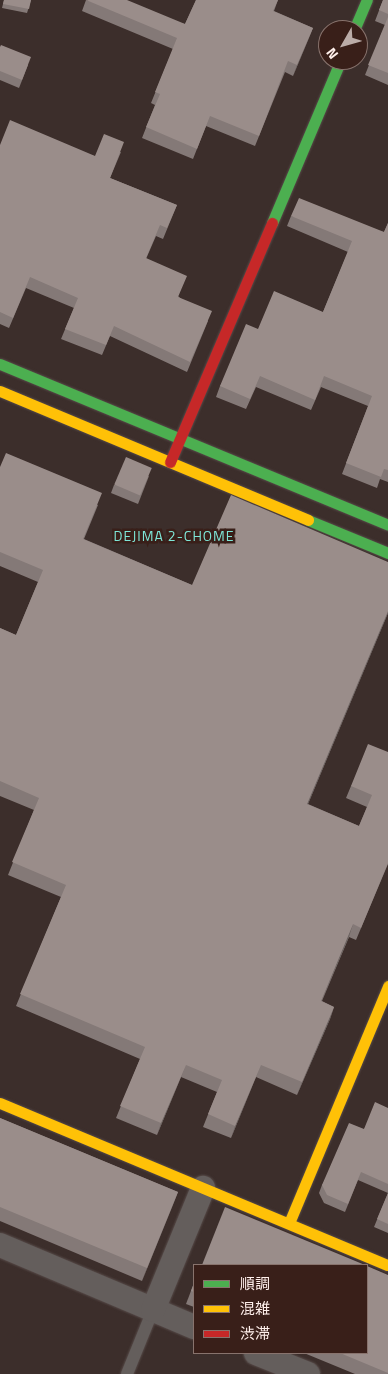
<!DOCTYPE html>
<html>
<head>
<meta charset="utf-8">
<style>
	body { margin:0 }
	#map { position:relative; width:388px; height:1374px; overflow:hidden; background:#3c2e2b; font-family:"Titillium Web","Noto Sans JP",sans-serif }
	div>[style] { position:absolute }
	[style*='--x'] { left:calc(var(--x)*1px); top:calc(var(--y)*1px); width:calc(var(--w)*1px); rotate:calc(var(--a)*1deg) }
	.roads { filter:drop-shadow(0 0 1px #564a48) drop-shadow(0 0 1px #564a48) }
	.lane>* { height:12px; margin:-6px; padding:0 6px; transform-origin:6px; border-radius:6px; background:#645e5c }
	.street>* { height:24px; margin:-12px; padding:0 12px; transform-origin:12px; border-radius:12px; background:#645e5c }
	.fast>* { height:11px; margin:-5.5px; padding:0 5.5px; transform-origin:5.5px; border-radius:5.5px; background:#4caf50 }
	.slow>* { height:11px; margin:-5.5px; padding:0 5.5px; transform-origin:5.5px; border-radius:5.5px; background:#ffc107 }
	.jam>* { height:11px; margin:-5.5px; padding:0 5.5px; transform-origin:5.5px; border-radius:5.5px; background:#c62828 }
	.wall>* { inset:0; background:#847977 }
	.shaded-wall>* { inset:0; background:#6c6361 }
	.building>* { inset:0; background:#9a8d8a; transform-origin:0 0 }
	span { translate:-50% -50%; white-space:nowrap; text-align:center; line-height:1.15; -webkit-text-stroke:5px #391f19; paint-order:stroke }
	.neighbourhood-label { font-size:14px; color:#7ee7d8; letter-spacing:1px }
	.legend { position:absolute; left:193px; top:1264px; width:175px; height:90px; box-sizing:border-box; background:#391f19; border:1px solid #88736d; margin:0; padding:6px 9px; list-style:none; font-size:15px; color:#fff0ec }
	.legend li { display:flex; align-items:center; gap:10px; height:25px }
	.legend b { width:25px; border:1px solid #88736d }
	.north { position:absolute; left:318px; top:20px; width:50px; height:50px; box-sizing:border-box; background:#391f19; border:1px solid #88736d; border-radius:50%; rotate:232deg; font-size:14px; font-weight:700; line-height:20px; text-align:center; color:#fff0ec }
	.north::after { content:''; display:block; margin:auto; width:18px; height:22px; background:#bbaca8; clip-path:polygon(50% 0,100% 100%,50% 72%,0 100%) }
</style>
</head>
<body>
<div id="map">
	<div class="roads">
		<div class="lane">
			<div style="--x:127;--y:1374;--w:69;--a:-67.9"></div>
		</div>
		<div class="street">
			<div style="--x:0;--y:1245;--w:211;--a:22.9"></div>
			<div style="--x:153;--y:1310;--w:132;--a:-67.7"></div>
			<div style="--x:256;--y:1353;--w:56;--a:22"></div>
		</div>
		<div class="fast">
			<div style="--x:354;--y:30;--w:33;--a:-67"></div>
			<div style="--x:272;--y:223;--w:177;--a:-67.1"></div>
			<div style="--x:0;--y:364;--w:420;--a:22.5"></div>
			<div style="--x:308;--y:520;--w:87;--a:22.4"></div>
		</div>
		<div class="slow">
			<div style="--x:0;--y:391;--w:334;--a:22.7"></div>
			<div style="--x:0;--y:1103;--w:420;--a:22.7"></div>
			<div style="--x:289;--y:1223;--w:257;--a:-67.3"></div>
		</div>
		<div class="jam">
			<div style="--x:170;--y:462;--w:260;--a:-66.9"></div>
		</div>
	</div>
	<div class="wall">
		<div style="clip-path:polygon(4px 0,31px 0,27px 13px,2px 8px)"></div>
		<div style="clip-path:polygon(86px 0,185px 24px,196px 0,278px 0,274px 11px,313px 28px,293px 76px,285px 72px,255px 146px,206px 126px,193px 159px,142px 138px,155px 105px,151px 103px,173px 49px,82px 11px)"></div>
		<div style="clip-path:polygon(383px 0,388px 0,388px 85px,365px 75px,385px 25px,375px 21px)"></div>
		<div style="clip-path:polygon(0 47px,28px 65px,19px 88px,0 80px)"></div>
		<div style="clip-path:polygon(0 145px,95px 156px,121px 152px,110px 178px,177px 205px,163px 239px,156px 236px,146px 259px,179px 297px,208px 321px,187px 372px,110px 336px,102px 355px,61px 339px,74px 308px,26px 288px,9px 328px,0 324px)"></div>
		<div style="clip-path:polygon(291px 216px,384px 232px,388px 223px,388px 482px,380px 479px,377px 488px,342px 474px,368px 406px,321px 387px,311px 410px,256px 387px,246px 409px,216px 397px,220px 386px,258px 329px,323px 312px,348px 252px,287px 226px)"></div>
		<div style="clip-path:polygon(0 467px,98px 505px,84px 539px,192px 585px,388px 562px,388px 613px,308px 804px,359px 826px,367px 807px,346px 798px,351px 786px,388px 752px,388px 864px,356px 940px,349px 937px,322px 1001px,334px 1007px,330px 1019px,297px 1095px,256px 1077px,231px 1138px,203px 1127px,217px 1092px,181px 1077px,157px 1135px,116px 1118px,140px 1059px,16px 1006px,61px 897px,8px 875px,34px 810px,0 796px,0 628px,16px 635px,38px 582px,0 566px)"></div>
		<div style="clip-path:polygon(149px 476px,138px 504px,111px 493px,114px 485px)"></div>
		<div style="clip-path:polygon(388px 1108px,388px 1233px,374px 1227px,388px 1193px,358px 1180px,345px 1212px,324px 1203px,319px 1193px,322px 1185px,364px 1129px)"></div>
		<div style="clip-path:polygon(0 1118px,178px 1192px,142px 1281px,0 1221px)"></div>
		<div style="clip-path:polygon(388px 1275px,388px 1374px,355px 1374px,304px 1353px,367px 1353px)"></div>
		<div style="clip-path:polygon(194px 1283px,194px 1307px,186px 1304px)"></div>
	</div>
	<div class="shaded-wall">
		<div style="clip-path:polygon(313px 28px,309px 38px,293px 76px,297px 65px)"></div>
		<div style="clip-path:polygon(388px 611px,388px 613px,303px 816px,307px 804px)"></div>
		<div style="clip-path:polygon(353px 924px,349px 937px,316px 1013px,321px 1001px)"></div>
		<div style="clip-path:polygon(334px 1007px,330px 1019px,297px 1095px,302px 1082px)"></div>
		<div style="clip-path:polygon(186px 1065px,181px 1077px,157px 1135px,161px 1123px)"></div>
		<div style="clip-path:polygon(261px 1065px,256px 1077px,231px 1138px,235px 1126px)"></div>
		<div style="clip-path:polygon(178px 1192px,173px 1205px,142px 1281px,147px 1268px)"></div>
	</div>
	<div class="building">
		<div style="clip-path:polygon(4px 0,31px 0,29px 9px,3px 4px)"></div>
		<div style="clip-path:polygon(86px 0,127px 0,185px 24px,196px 0,278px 0,273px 11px,313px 28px,297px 65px,288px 61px,259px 136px,210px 116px,197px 149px,146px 127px,160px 94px,155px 92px,177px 38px)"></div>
		<div style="clip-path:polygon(383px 0,388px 0,388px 14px,379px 10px)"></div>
		<div style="clip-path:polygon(388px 17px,388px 73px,368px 65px)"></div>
		<div style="clip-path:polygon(1px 45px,31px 57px,22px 80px,0 71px,0 47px)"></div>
		<div style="clip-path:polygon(10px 120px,95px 156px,104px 134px,124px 142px,110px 178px,177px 205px,167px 228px,160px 225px,146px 258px,187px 276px,178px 297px,212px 311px,190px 362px,114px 326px,106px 345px,65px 329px,78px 298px,30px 277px,13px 318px,0 312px,0 145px)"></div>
		<div style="clip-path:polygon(299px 198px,384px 232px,388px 223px,388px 470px,384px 469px,381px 477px,346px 463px,372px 396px,324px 376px,315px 400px,260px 376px,250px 399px,220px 386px,246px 324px,258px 329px,274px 291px,323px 312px,352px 241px,291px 216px)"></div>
		<div style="clip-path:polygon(6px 453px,102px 493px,83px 539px,192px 585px,231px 495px,388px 562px,388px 611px,307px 804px,359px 826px,372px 795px,351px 786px,368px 744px,388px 752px,388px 863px,361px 928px,353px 924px,321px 1001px,334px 1007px,302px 1082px,261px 1065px,235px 1126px,208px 1114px,222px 1080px,186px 1065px,161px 1123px,120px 1106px,145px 1047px,20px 994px,66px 885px,12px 862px,39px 798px,0 781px,0 628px,16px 635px,43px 570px,0 552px,0 467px)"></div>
		<div style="left:126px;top:457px;width:28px;height:30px;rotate:23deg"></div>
		<div style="clip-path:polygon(375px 1102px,388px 1108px,388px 1184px,361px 1172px,348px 1204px,327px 1195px,322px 1185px,349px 1123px,364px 1129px)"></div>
		<div style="clip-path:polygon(0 1118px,178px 1192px,147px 1268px,0 1207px)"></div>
		<div style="clip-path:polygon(388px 1193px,388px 1224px,377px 1219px)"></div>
		<div style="clip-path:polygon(225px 1207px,365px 1265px,202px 1265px)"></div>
		<div style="clip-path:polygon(367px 1266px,388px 1275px,388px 1373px,340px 1353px,367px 1353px)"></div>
		<div style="clip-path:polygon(194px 1283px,194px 1292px,191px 1291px)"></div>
	</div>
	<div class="neighbourhood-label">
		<span style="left:174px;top:536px">DEJIMA 2-CHOME</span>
	</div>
	<ul class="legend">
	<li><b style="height:6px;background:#4caf50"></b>順調</li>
	<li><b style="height:6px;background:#ffc107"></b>混雑</li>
	<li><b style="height:6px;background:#c62828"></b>渋滞</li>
	</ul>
	<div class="north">N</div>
</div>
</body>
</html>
